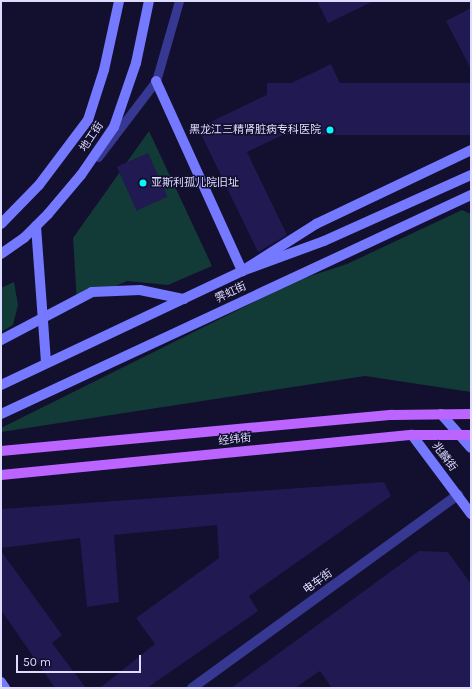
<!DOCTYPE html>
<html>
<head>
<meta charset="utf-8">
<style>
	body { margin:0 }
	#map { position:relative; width:472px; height:689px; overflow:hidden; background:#130f2f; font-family:Karla,"Noto Sans SC",sans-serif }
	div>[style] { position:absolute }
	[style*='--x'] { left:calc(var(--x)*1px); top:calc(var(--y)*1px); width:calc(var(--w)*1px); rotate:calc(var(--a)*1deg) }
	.green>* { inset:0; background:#123a36 }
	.building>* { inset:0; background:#211952; transform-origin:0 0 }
	.service>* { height:9px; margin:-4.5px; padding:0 4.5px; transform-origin:4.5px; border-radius:4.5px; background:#363892 }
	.tertiary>* { height:10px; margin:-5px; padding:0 5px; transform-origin:5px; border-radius:5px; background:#363892 }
	.secondary>* { height:10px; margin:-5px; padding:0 5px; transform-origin:5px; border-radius:5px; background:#7479ff }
	.primary>* { height:10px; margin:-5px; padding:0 5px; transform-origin:5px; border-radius:5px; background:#bc64ff }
	.dots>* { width:11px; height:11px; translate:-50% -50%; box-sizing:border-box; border:2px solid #130f2f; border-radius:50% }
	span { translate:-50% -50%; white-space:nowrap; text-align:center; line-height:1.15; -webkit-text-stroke:3px #130f2f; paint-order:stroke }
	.poi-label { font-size:11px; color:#dfddff }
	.right { translate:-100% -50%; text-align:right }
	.left { translate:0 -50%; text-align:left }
	.street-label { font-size:11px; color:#dfddff }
	.frame { position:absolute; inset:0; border:2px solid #dfddff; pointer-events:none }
	.scale { position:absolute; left:16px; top:655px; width:125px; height:18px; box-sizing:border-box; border:2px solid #dfddff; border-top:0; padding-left:5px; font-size:12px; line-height:14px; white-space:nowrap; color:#dfddff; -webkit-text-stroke:3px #130f2f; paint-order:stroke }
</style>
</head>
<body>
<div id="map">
	<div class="green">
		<div style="clip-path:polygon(149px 131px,212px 266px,168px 285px,127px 281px,77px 303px,73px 238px)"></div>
		<div style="clip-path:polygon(462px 210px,471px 214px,471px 392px,365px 376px,1px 432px,1px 428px,298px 280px,347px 264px)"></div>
		<div style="clip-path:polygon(14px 282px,18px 305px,13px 325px,1px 332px,1px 288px)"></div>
	</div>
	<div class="building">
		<div style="clip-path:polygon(317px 1px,374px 1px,328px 23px)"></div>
		<div style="clip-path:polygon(471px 8px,471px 69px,446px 21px)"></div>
		<div style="clip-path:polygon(331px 64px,349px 103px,247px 152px,287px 235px,258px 252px,198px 128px)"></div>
		<div style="left:471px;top:83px;width:52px;height:204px;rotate:90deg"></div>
		<div style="left:148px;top:153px;width:48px;height:34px;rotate:66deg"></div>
		<div style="clip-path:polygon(384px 482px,391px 496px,249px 596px,258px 611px,147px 688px,100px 688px,155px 644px,136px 618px,219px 558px,217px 525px,114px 535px,119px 602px,87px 607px,80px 538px,1px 548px,1px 509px)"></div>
		<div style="clip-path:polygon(1px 551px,62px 635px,52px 643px,86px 688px,55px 688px,1px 610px)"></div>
		<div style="clip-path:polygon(419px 551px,448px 552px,471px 584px,471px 688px,332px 688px,320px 671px,295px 688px,231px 688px)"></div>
	</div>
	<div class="service">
		<div style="--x:98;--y:157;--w:96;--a:-52.7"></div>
		<div style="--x:156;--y:81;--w:83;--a:-74"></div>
	</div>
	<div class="tertiary">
		<div style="--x:192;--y:688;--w:329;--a:-36"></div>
	</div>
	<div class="secondary">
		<div style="--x:156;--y:81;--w:209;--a:65.6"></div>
		<div style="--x:242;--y:271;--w:87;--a:-20.1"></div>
		<div style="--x:324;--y:241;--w:161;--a:-24.2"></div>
		<div style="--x:1;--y:224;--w:54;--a:-45.7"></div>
		<div style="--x:39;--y:185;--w:81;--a:-53"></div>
		<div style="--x:88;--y:120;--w:52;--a:-72.3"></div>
		<div style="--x:104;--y:70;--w:71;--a:-77.7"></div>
		<div style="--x:36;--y:226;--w:136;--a:85.8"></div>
		<div style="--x:1;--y:254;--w:28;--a:-35"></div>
		<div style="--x:24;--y:238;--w:34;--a:-45"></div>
		<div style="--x:48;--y:214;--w:51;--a:-49.8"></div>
		<div style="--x:81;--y:175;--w:58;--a:-55.5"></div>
		<div style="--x:114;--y:127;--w:68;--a:-71"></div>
		<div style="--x:136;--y:63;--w:63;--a:-78.2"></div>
		<div style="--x:1;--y:340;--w:103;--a:-27.8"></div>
		<div style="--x:92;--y:292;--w:48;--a:-2.4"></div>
		<div style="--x:140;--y:290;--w:45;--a:11.6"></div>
		<div style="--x:1;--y:385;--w:267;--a:-25.3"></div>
		<div style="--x:242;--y:271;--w:88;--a:-32.4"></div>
		<div style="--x:316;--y:224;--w:172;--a:-25.5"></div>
		<div style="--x:1;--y:414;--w:519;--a:-24.98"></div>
		<div style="--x:441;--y:414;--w:45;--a:48.6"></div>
		<div style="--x:412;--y:435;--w:99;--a:53.2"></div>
		<div style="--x:1;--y:682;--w:7;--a:56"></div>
	</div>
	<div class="primary">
		<div style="--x:1;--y:451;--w:393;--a:-5.3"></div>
		<div style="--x:392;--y:415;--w:79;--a:-0.7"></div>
		<div style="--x:1;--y:475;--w:413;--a:-5.6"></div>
		<div style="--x:412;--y:435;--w:59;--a:0"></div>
	</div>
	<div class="dots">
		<div style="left:330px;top:130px;background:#09f6ff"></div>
		<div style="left:143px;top:183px;background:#09f6ff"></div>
	</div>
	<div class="poi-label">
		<span class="right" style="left:321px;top:130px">黑龙江三精肾脏病专科医院</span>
		<span class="left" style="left:151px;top:183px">亚斯利孤儿院旧址</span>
	</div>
	<div class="street-label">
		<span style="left:92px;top:137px;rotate:-56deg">地工街</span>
		<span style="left:231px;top:293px;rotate:-25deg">霁虹街</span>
		<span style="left:235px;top:440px;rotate:-6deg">经纬街</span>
		<span style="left:444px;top:457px;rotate:53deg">兆麟街</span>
		<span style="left:318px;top:582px;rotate:-36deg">电车街</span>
	</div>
	<div class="frame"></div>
	<div class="scale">50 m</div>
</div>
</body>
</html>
